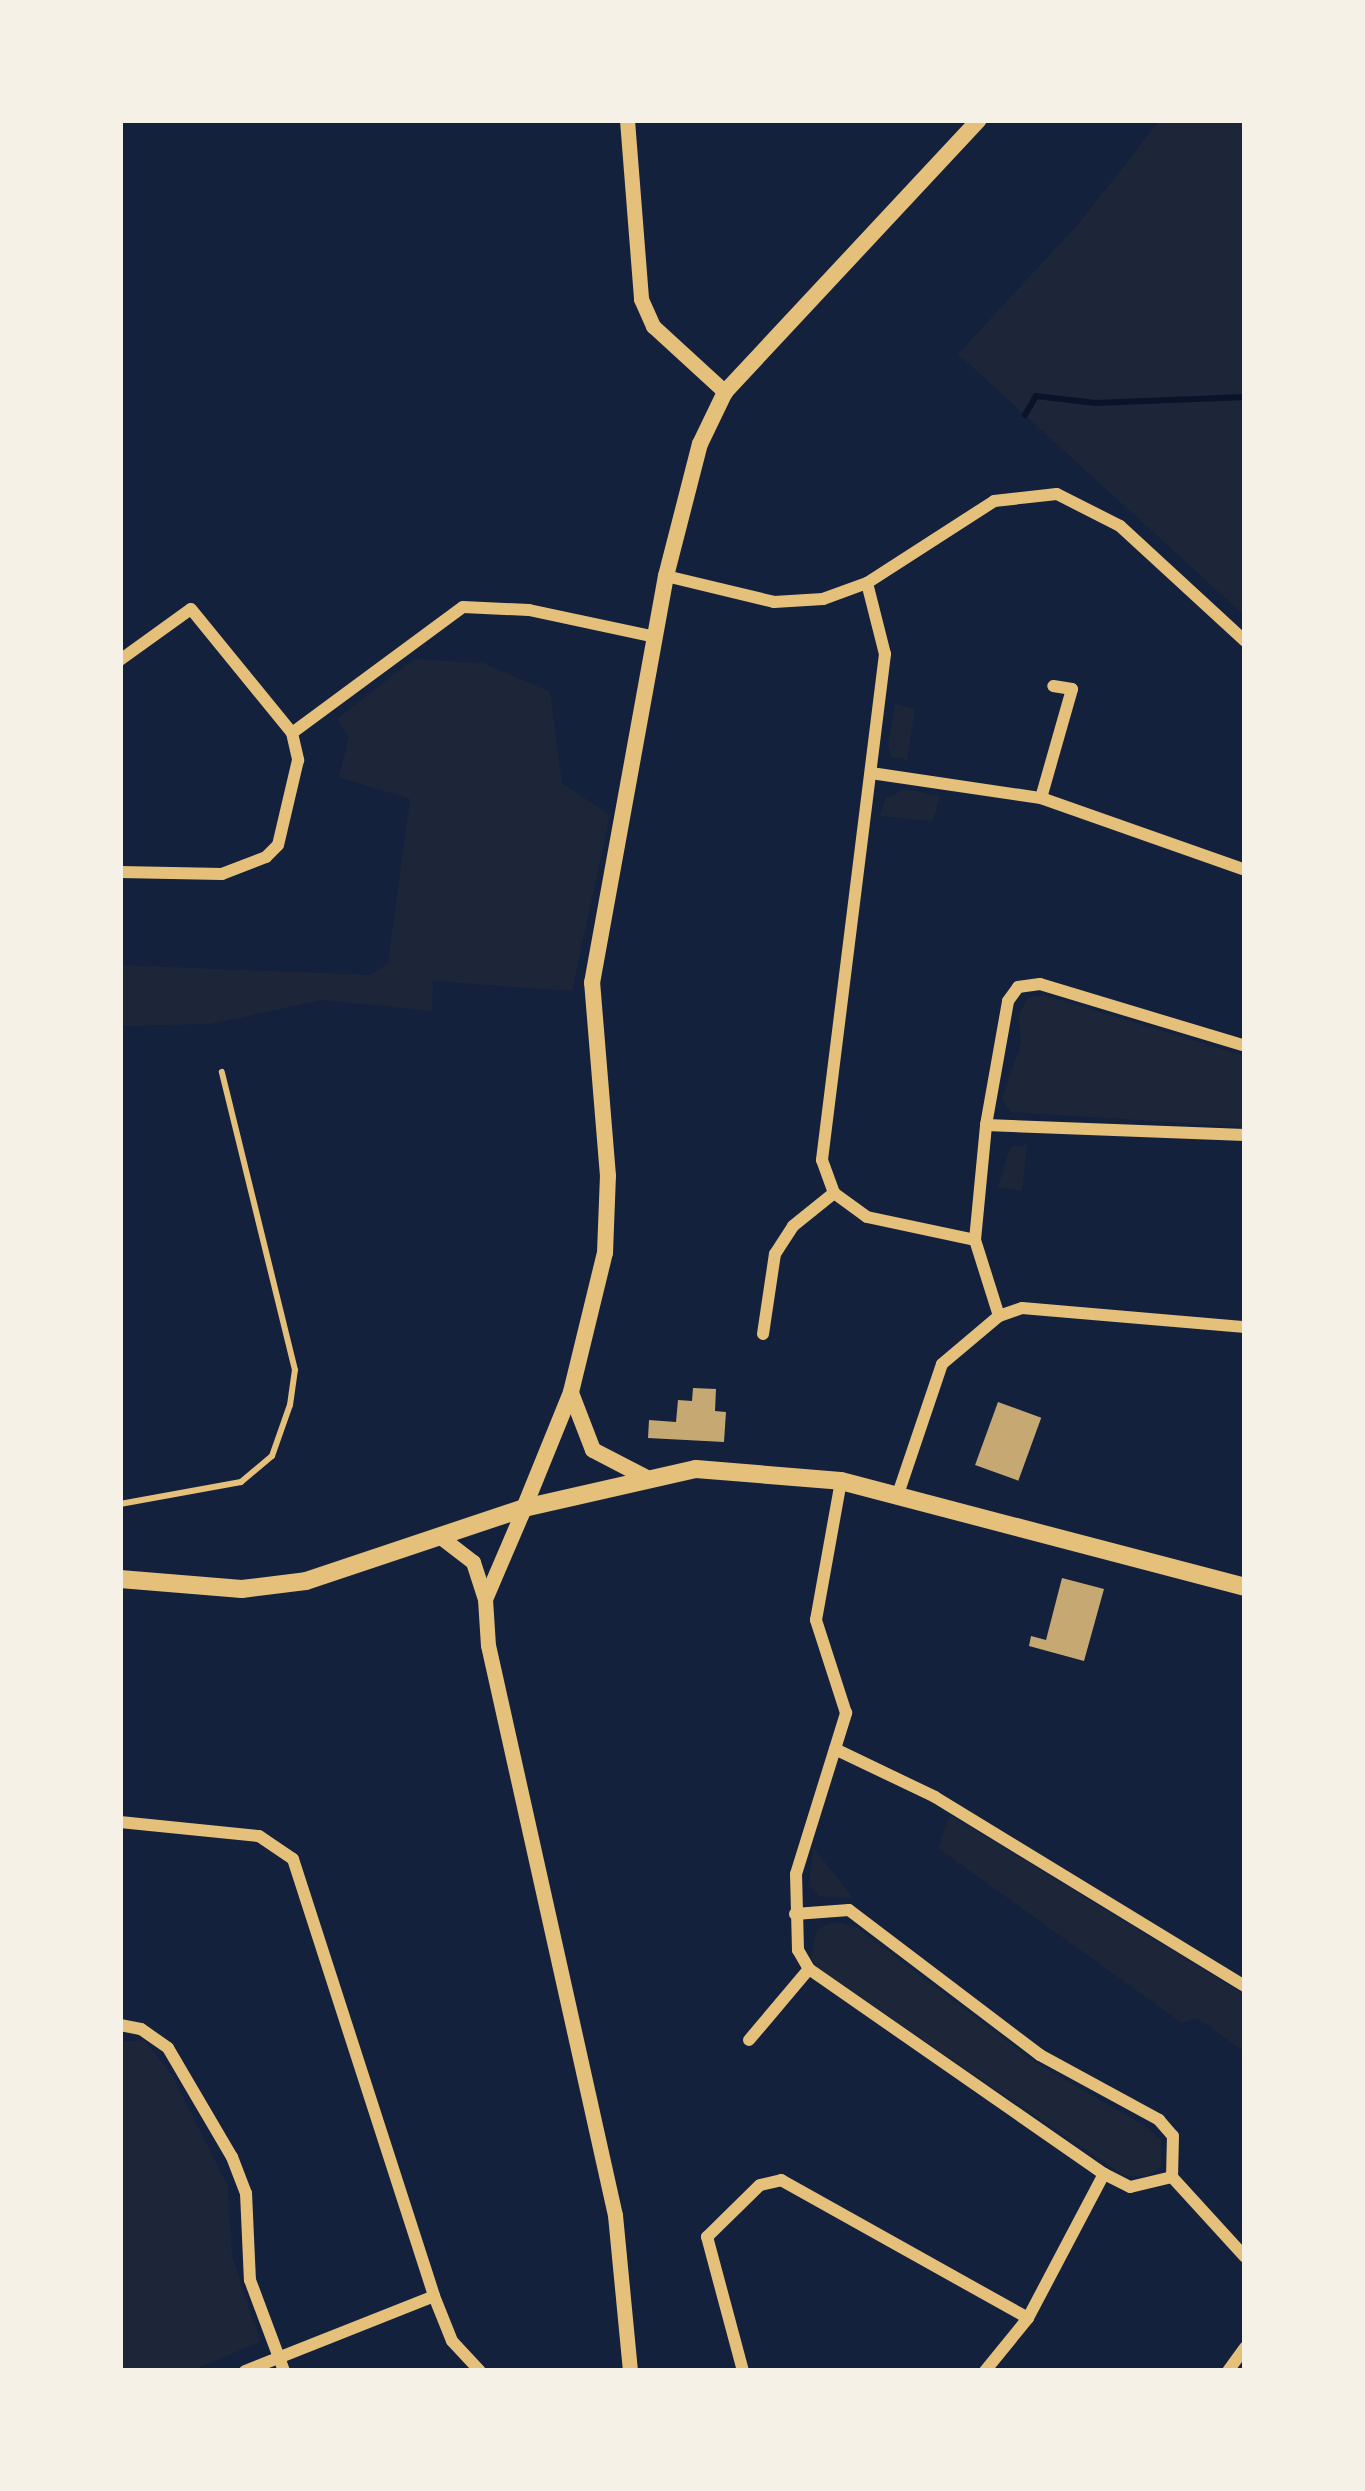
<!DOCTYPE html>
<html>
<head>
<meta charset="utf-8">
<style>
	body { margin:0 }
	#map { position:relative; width:1365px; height:2491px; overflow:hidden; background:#14213d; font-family:"Fira Sans Condensed",sans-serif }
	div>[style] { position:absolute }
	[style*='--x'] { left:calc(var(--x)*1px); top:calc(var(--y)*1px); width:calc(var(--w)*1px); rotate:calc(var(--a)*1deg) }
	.green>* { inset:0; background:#1d2539 }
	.stream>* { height:6px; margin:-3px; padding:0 3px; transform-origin:3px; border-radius:3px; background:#0b132b }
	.building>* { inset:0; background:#c6a872; transform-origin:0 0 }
	.service>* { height:6px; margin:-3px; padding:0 3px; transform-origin:3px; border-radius:3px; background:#e5c07b }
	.minor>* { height:12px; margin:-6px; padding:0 6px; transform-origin:6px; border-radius:6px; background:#e5c07b }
	.tertiary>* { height:15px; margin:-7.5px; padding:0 7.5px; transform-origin:7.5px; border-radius:7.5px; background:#e5c07b }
	.secondary>* { height:16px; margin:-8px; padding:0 8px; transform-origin:8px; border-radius:8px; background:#e5c07b }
	.primary>* { height:18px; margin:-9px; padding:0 9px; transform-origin:9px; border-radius:9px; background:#e5c07b }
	span { translate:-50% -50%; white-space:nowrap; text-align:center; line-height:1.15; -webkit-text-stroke:9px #f6f1e7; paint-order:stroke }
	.frame { position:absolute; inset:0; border:123px solid #f6f1e7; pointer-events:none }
</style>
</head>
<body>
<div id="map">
	<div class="green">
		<div style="clip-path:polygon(1160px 120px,1245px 120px,1245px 616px,958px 354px,1080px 222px)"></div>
		<div style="clip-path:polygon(414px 659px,483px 663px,550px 692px,562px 783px,610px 815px,572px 991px,433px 981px,432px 1011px,322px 1000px,210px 1024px,120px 1026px,120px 965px,371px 975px,388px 963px,410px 799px,339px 777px,349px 737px,337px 719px)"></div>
		<div style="clip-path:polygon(895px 704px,915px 709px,907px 760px,891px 757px,888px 745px)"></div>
		<div style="clip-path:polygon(906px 789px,940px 796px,933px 821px,880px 816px,886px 798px)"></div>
		<div style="clip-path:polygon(1044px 995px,1245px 1056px,1245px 1127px,1011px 1112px,1002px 1099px,1021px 1043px,1019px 1015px,1028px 998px)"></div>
		<div style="clip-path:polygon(1027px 1144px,1022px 1191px,998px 1187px,1010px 1147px)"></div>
		<div style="clip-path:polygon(950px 1815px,1245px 1995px,1245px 2052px,1197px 2018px,1182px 2023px,938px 1848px)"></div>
		<div style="clip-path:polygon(813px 1847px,854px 1899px,819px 1896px,809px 1885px)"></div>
		<div style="clip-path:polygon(835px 1922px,856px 1927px,1036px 2063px,1147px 2127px,1161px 2140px,1161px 2166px,1148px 2176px,1125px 2176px,819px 1970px,811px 1957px,817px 1929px)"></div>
		<div style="clip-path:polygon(144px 2040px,172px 2075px,228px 2187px,232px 2256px,260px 2342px,190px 2371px,120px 2371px,120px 2042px)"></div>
	</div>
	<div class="stream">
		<div style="--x:1025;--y:415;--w:22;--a:-60"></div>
		<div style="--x:1036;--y:396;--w:60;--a:6.7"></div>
		<div style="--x:1096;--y:403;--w:149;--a:-2.3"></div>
	</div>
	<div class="building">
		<div style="clip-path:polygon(693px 1388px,716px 1389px,715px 1411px,726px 1412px,724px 1442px,648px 1438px,649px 1420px,676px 1422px,678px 1400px,692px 1401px)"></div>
		<div style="left:998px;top:1402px;width:46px;height:67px;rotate:20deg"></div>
		<div style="clip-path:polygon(1062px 1578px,1104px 1589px,1084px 1661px,1029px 1646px,1031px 1636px,1046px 1640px)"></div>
	</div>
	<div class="service">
		<div style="--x:120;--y:1504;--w:123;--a:-10.3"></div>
		<div style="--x:241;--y:1482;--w:40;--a:-40"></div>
		<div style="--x:272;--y:1456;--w:54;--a:-70.6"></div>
		<div style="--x:290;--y:1405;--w:35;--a:-82"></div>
		<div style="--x:295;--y:1370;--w:307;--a:-103.8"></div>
	</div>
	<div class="minor">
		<div style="--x:666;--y:576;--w:111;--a:13.5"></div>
		<div style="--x:774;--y:602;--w:49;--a:-3.5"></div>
		<div style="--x:823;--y:599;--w:47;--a:-20"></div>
		<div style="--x:867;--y:583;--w:151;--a:-32.8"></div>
		<div style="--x:994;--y:501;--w:63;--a:-6.3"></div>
		<div style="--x:1057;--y:494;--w:71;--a:26.9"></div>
		<div style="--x:1120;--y:526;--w:170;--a:42.6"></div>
		<div style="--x:867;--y:583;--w:73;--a:75.8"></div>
		<div style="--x:885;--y:654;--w:510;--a:97.1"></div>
		<div style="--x:822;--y:1160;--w:35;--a:70"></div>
		<div style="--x:834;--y:1193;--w:41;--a:36"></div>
		<div style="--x:867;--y:1217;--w:110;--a:12"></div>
		<div style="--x:120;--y:660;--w:87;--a:-35.7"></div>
		<div style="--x:191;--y:609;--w:160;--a:50.8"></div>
		<div style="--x:292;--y:733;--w:28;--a:77"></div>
		<div style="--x:298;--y:760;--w:87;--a:103.2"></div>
		<div style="--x:278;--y:845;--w:17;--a:135"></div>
		<div style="--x:266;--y:857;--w:47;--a:158.9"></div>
		<div style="--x:222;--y:874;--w:102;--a:-178.9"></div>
		<div style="--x:292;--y:733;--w:212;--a:-36.4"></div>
		<div style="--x:463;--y:607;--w:66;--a:2.6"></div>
		<div style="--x:529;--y:610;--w:130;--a:12"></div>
		<div style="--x:871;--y:773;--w:172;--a:8.4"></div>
		<div style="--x:1041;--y:798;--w:216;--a:19.4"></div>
		<div style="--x:1041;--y:798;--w:113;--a:-74.1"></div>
		<div style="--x:1072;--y:689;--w:19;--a:-171"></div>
		<div style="--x:986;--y:1125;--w:259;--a:2.2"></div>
		<div style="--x:999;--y:1316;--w:80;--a:-107.5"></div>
		<div style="--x:975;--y:1240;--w:116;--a:-84.5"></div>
		<div style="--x:986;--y:1125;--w:126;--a:-79.9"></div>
		<div style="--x:1008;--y:1001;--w:17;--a:-54"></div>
		<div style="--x:1018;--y:987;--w:22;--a:-8"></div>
		<div style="--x:1040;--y:984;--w:214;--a:16.8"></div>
		<div style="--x:763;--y:1334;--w:81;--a:-81.5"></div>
		<div style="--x:775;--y:1254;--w:33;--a:-57"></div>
		<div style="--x:793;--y:1226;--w:53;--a:-38.8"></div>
		<div style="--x:897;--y:1497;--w:140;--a:-71.3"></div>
		<div style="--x:942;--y:1364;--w:75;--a:-40.1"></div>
		<div style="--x:999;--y:1316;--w:24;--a:-19"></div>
		<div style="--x:1022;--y:1308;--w:224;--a:4.9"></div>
		<div style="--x:835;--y:1749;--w:111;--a:25.6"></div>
		<div style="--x:935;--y:1797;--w:363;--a:31.4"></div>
		<div style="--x:120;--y:1822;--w:140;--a:5.8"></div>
		<div style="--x:259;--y:1836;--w:41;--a:34.1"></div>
		<div style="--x:293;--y:1859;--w:459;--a:72.1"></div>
		<div style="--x:434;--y:2296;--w:48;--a:68.2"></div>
		<div style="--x:452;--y:2341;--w:41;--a:47"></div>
		<div style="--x:795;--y:1914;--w:54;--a:-4.2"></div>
		<div style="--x:849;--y:1910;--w:240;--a:37.2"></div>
		<div style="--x:1040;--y:2055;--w:136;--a:28.6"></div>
		<div style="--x:1159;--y:2120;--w:21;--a:49"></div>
		<div style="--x:1173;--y:2136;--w:41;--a:91.4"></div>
		<div style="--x:1172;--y:2177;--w:43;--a:166.6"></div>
		<div style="--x:1130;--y:2187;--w:29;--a:-153"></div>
		<div style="--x:1104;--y:2174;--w:359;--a:-145.2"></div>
		<div style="--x:120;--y:2025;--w:21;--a:11"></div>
		<div style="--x:141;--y:2029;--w:33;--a:35"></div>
		<div style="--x:168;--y:2048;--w:126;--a:59.6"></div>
		<div style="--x:232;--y:2157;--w:39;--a:69"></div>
		<div style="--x:246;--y:2193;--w:87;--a:87.4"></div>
		<div style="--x:250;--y:2280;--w:97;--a:69.5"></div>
		<div style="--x:749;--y:2040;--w:93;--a:-49.8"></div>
		<div style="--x:809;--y:1969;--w:22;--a:-120"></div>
		<div style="--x:798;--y:1950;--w:76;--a:-91.5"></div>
		<div style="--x:796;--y:1874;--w:169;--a:-72.7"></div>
		<div style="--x:846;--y:1713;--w:98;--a:-107.9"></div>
		<div style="--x:816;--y:1620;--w:141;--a:-79.8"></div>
		<div style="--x:1172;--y:2177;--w:108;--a:47.6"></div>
		<div style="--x:245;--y:2371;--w:203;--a:-21.6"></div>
		<div style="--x:743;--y:2371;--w:139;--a:-105"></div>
		<div style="--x:707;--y:2237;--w:74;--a:-44.5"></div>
		<div style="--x:760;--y:2185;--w:22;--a:-13"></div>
		<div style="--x:781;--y:2180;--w:283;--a:29.2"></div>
		<div style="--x:985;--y:2371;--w:68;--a:-50.9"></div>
		<div style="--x:1028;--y:2318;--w:163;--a:-62.2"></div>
		<div style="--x:1228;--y:2371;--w:29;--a:-54"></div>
	</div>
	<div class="tertiary">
		<div style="--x:627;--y:120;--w:180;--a:85.5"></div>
		<div style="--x:641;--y:299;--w:30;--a:66"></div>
		<div style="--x:653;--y:326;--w:98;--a:42.5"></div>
		<div style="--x:524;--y:1508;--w:99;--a:113.2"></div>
		<div style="--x:485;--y:1599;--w:46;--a:86.3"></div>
		<div style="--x:488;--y:1645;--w:584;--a:77.44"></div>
		<div style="--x:615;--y:2215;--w:157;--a:84.5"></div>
		<div style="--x:438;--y:1535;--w:44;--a:37.6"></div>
		<div style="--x:473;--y:1562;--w:39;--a:72"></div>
	</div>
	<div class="secondary">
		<div style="--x:571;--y:1393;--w:61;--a:68.9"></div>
		<div style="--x:593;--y:1450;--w:61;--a:27.4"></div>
		<div style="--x:524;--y:1508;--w:125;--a:-67.9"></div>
		<div style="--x:571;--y:1392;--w:143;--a:-76.3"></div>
		<div style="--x:605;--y:1253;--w:77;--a:-87.8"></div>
		<div style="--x:608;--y:1176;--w:194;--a:-94.7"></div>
		<div style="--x:592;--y:983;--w:414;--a:-79.7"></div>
		<div style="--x:666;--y:576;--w:136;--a:-75.6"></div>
		<div style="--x:700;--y:444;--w:58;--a:-64.3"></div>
		<div style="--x:725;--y:392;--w:372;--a:-47"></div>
	</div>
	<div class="primary">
		<div style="--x:120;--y:1579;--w:122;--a:4.7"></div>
		<div style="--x:242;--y:1589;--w:64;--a:-7.1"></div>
		<div style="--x:306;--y:1581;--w:230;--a:-18.5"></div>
		<div style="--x:524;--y:1508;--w:176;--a:-12.8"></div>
		<div style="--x:696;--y:1469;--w:145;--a:4.7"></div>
		<div style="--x:841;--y:1481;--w:418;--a:14.7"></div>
	</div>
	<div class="frame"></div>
</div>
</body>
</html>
